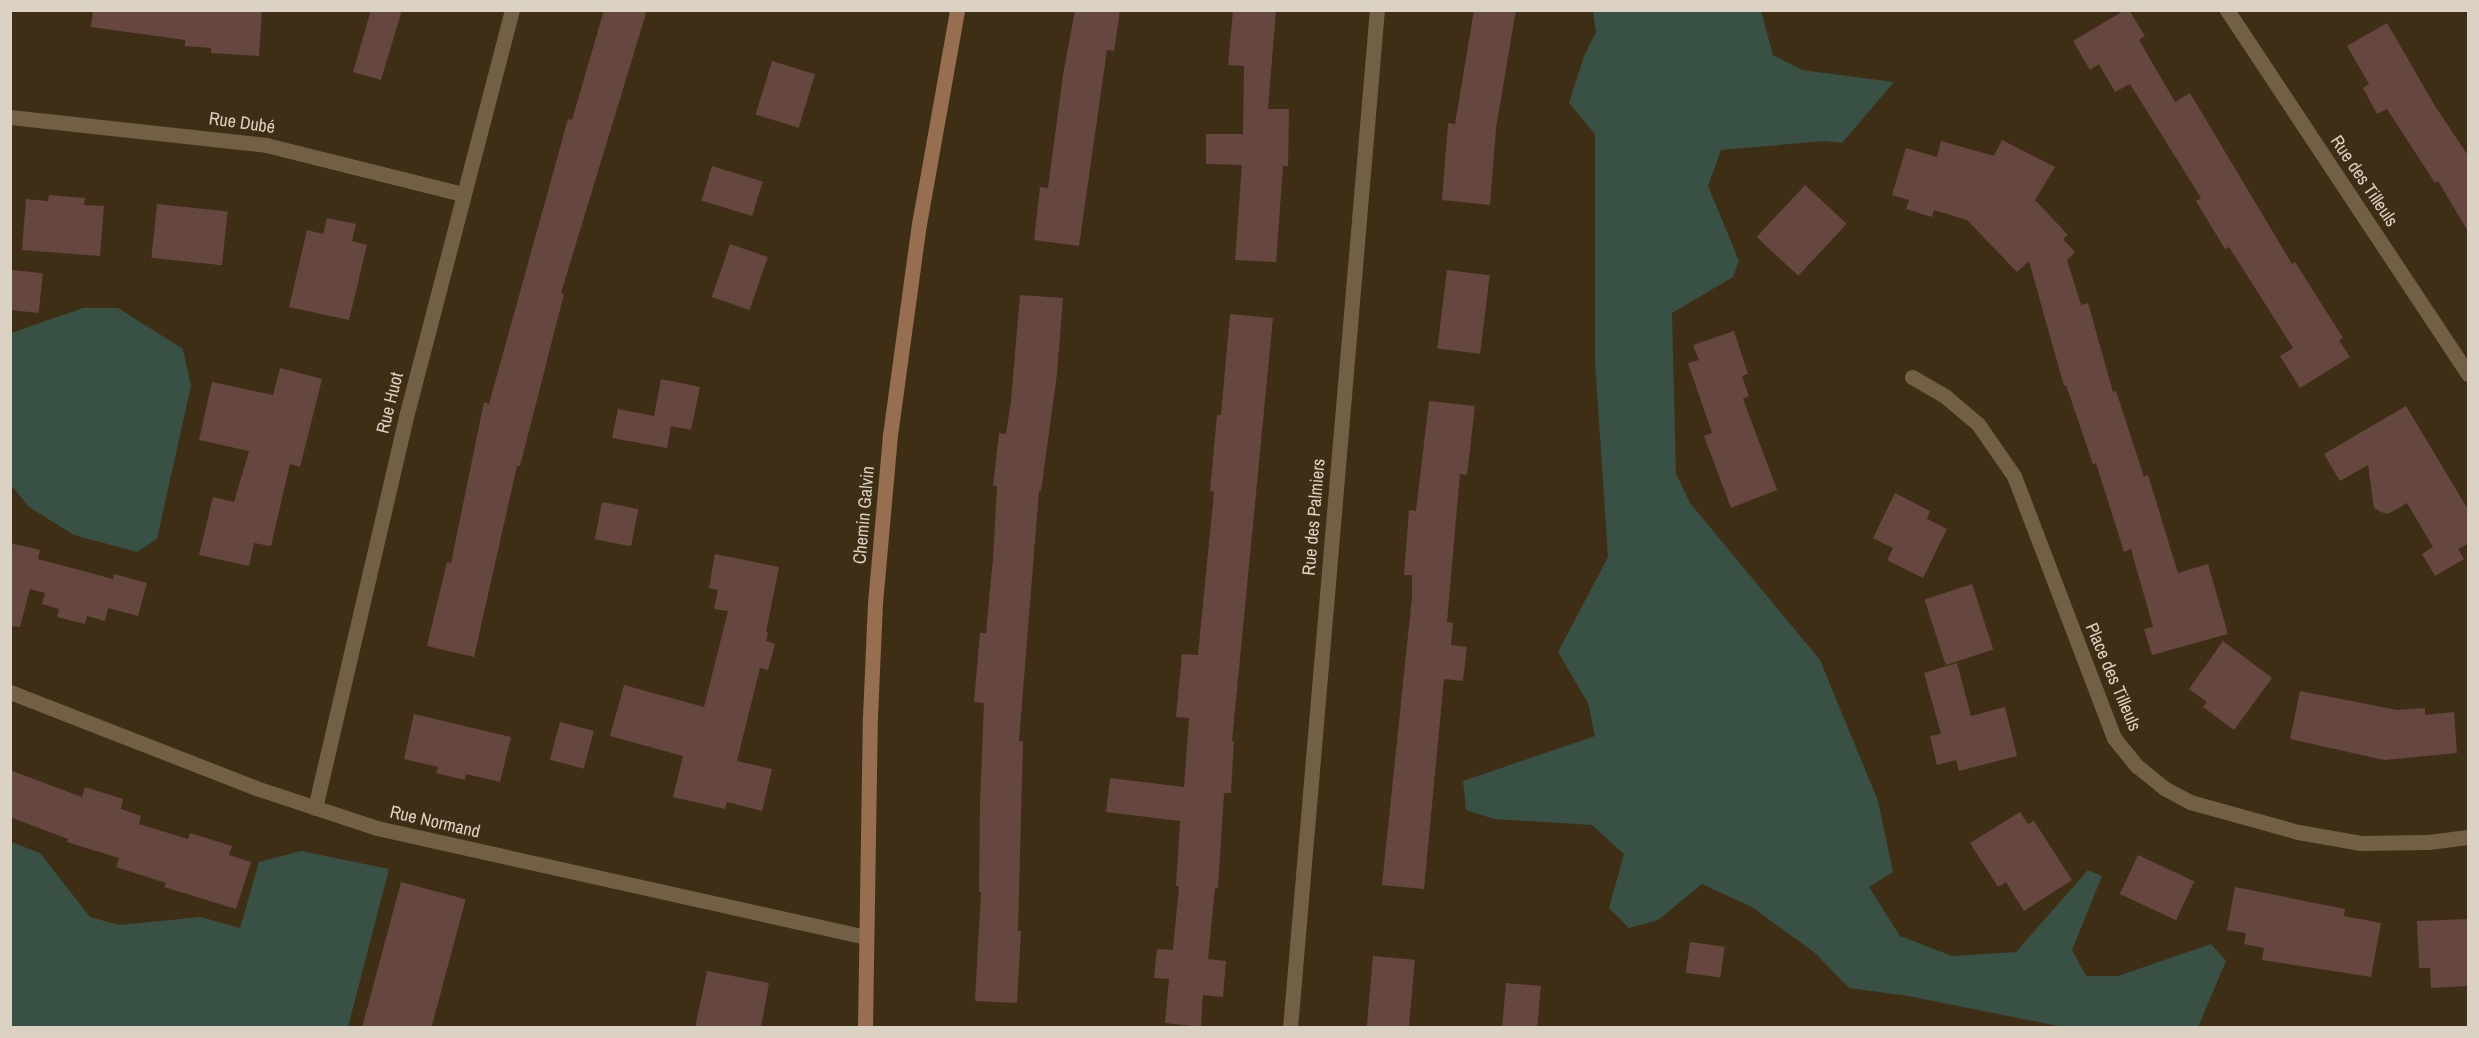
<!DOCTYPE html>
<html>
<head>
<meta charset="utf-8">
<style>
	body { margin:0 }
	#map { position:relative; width:2479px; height:1038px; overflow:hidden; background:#3e2e16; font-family:"Archivo Narrow",sans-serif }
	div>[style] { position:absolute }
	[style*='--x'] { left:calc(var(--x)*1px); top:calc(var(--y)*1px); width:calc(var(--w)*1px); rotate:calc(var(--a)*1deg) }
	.green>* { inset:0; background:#395045 }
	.building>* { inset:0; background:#65473f; transform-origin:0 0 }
	.street>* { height:15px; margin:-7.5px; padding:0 7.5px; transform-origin:7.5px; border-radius:7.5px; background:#716046 }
	.secondary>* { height:15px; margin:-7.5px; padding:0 7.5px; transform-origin:7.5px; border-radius:7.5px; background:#986e51 }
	span { translate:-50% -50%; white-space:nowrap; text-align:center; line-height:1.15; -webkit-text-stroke:6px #3e2e16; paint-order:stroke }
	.street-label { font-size:18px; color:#dcd2c4 }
	.frame { position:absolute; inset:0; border:12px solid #dcd2c4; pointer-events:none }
</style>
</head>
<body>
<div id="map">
	<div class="green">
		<div style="clip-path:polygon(1593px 11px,1761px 11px,1773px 55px,1802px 70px,1894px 82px,1842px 143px,1825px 141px,1721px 150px,1708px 186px,1739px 261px,1733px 277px,1672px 313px,1676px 474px,1690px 503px,1820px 660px,1878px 801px,1893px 872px,1869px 887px,1900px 936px,1952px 956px,2016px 952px,2088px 870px,2102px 876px,2072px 950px,2086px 976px,2118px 976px,2211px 944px,2226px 961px,2198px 1027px,2063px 1027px,1908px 996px,1849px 988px,1815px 953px,1752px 907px,1702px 884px,1658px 920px,1629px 928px,1609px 908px,1624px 854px,1592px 825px,1494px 819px,1466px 810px,1463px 781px,1595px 736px,1588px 703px,1558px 652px,1608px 557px,1595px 361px,1595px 134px,1569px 103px,1584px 56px,1596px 32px)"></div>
		<div style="clip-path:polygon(83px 308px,118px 308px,183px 349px,191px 386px,157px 539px,137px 552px,74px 535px,29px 507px,11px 485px,11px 333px)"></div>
		<div style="clip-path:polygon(11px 842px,40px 853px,90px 917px,119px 925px,201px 917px,240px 928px,259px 862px,301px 851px,389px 869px,348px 1027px,11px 1027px)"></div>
	</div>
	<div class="building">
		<div style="clip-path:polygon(93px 10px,262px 10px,259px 56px,211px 53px,211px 48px,185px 46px,185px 40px,91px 27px)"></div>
		<div style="clip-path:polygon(371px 10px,402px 10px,381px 80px,353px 72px)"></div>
		<div style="clip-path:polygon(604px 10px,647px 10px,561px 293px,564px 294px,520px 466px,517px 466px,474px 657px,427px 646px,447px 562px,451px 563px,484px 402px,489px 404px,568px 119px,572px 120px)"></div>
		<div style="clip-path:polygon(1075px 10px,1120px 10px,1114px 51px,1107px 50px,1079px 246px,1034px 240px,1040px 187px,1048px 188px,1063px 75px)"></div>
		<div style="clip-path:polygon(1233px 10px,1276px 10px,1268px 109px,1289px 109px,1288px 166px,1283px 166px,1276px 262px,1235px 260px,1242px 165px,1206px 164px,1206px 134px,1243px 134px,1244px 66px,1228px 65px)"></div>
		<div style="clip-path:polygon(1474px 10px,1516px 10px,1496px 128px,1490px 205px,1442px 200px,1448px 123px,1455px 124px)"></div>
		<div style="clip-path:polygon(2125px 10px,2129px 10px,2145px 36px,2139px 40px,2175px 102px,2190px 93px,2292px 264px,2295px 262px,2343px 338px,2339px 340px,2350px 357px,2300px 388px,2280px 356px,2293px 348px,2229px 247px,2225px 249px,2196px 201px,2201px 198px,2130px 84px,2115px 92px,2099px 64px,2090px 70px,2073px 41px)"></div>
		<div style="clip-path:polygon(2387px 23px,2435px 106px,2469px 157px,2469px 233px,2438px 181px,2435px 183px,2387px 109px,2377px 114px,2363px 88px,2369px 84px,2347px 46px)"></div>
		<div style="left:772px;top:61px;width:45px;height:56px;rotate:17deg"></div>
		<div style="clip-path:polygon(2002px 140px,2055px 167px,2035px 200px,2068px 235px,2063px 239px,2075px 252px,2067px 260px,2081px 305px,2088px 303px,2113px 392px,2116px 391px,2144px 477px,2148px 475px,2178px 573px,2208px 564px,2228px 634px,2152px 655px,2144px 629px,2153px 627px,2131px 549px,2124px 552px,2096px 463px,2093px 464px,2066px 385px,2064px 386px,2029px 261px,2017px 272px,1967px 220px,1934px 210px,1932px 217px,1906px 209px,1909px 200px,1892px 195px,1906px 148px,1937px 157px,1941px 141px,1994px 156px)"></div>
		<div style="left:712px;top:166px;width:53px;height:36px;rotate:17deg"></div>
		<div style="left:1805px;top:185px;width:57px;height:71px;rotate:43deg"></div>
		<div style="clip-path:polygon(49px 195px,85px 198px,84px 205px,104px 206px,100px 256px,22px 250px,26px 199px,48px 201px)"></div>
		<div style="left:157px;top:204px;width:71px;height:54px;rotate:6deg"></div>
		<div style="clip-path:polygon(327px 218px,356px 224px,352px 241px,367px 245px,349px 320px,289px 307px,307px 230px,323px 234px)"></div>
		<div style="left:730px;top:244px;width:40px;height:56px;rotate:19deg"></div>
		<div style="left:12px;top:270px;width:31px;height:40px;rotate:6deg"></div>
		<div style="left:1447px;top:270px;width:43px;height:79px;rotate:7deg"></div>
		<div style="clip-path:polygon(1020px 295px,1063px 298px,1057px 374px,1041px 491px,1039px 491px,1019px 741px,1023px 741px,1018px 931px,1021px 931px,1017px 1003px,975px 1001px,981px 892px,979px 892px,980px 803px,984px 703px,974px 702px,980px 633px,986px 633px,993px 558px,997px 486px,993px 486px,999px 433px,1006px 434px,1011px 401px)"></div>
		<div style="clip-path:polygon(1230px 314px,1273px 318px,1232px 741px,1234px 741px,1231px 793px,1224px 793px,1218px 888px,1215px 888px,1208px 959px,1226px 961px,1223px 997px,1203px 995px,1201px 1027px,1165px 1023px,1169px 979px,1154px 978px,1157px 949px,1173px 950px,1179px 886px,1176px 886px,1180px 821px,1106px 812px,1110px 778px,1184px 787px,1189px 718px,1176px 717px,1182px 654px,1198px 655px,1214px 492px,1210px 491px,1217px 415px,1221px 415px)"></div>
		<div style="clip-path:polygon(1734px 331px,1748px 374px,1742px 376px,1749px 396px,1743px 399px,1777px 490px,1731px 508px,1704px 436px,1712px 433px,1688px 363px,1699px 360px,1693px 345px)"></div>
		<div style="clip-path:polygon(280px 368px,322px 379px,300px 467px,290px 464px,271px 546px,254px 543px,249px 566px,199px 555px,213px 497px,234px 502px,249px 451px,199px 440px,212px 382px,273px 395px)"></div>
		<div style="clip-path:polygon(661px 379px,700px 387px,691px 430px,671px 426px,667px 448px,612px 438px,618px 409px,654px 416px)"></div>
		<div style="clip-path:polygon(1429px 401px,1475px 406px,1467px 475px,1460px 474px,1447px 622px,1453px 623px,1451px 645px,1467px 647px,1463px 681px,1444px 679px,1424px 889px,1382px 885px,1412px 597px,1412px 575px,1404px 575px,1409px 510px,1416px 511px)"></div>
		<div style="clip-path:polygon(2406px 406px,2469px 511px,2469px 543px,2458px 549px,2464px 559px,2435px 576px,2422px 554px,2433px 547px,2407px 503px,2388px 514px,2381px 512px,2374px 508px,2368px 465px,2340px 481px,2324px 454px)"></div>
		<div style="clip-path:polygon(1895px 493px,1930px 511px,1927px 519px,1947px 529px,1923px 578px,1887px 560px,1893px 548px,1873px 538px)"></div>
		<div style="left:602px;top:502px;width:37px;height:38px;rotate:11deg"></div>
		<div style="clip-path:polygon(10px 543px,40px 550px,38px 559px,113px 579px,114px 574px,147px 583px,138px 616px,108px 608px,105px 621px,87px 616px,85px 624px,57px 617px,59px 609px,42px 604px,45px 593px,30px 589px,20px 627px,10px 626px)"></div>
		<div style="clip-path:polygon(715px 554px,779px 567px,766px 632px,768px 632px,766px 641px,775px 644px,768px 670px,760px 668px,737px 761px,772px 769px,762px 811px,727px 802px,725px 809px,673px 797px,683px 756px,610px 736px,624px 685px,704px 707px,728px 611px,714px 609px,718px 590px,709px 588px)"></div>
		<div style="left:1972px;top:584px;width:69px;height:50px;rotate:72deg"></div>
		<div style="clip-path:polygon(2223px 641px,2272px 678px,2234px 730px,2203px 707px,2207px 702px,2189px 689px)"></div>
		<div style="clip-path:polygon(1957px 663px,1971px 716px,2005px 707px,2017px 756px,1959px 771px,1956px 760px,1937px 765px,1930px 736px,1941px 734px,1924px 673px)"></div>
		<div style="clip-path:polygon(2300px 691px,2397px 710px,2425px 708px,2425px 715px,2454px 712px,2457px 753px,2384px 760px,2290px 739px)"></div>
		<div style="clip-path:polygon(414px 714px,511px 737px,500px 782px,466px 774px,465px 780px,436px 773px,438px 767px,404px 759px)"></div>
		<div style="left:560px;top:722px;width:35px;height:39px;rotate:15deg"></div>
		<div style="clip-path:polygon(10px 770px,82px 797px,85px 787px,123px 799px,121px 809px,141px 816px,139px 824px,188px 839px,190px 833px,232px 846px,229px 855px,251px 862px,236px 909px,164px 887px,166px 883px,116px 867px,119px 858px,67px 842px,68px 839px,10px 817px)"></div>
		<div style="clip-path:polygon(2020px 812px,2028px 824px,2034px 821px,2072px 880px,2024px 911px,2006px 882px,1998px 887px,1970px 843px)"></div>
		<div style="left:2138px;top:855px;width:62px;height:43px;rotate:25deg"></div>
		<div style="left:401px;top:882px;width:67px;height:150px;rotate:15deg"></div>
		<div style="clip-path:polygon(2235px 887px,2345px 909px,2344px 916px,2381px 923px,2371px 977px,2262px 960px,2264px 948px,2244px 944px,2246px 933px,2227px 930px)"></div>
		<div style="clip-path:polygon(2469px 919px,2469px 986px,2431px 988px,2430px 968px,2419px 968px,2417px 921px)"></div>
		<div style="left:1690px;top:942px;width:35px;height:31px;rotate:8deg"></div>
		<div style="left:1373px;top:956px;width:42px;height:72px;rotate:5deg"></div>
		<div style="clip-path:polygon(707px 971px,769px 983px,761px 1028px,695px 1028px)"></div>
		<div style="left:1506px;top:983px;width:35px;height:45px;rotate:5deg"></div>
	</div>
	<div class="street">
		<div style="--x:2227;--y:10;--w:437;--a:56.5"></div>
		<div style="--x:10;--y:117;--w:258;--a:6.2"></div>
		<div style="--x:266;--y:145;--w:203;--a:14"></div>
		<div style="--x:1912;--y:377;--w:39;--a:30"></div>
		<div style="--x:1946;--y:397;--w:42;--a:40.2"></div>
		<div style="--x:1978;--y:424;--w:63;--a:55.3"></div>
		<div style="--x:2014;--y:476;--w:280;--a:69.1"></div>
		<div style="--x:2114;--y:738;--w:36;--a:51"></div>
		<div style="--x:2137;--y:766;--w:35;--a:39"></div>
		<div style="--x:2164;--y:788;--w:30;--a:28"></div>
		<div style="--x:2190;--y:802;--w:112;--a:15.5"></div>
		<div style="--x:2298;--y:832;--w:64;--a:9.9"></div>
		<div style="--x:2361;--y:843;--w:67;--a:-0.9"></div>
		<div style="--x:2428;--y:842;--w:40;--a:-7.1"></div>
		<div style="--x:10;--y:692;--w:264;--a:21.3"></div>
		<div style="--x:256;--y:788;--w:127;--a:18.3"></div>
		<div style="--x:377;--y:828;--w:501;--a:12.57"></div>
		<div style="--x:315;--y:808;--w:406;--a:-76.9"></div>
		<div style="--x:407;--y:413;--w:416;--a:-75.4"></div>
		<div style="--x:1290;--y:1028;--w:1022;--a:-85.12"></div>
	</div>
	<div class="secondary">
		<div style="--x:865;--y:1028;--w:311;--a:-89.1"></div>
		<div style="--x:870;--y:717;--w:114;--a:-87.5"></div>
		<div style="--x:875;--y:603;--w:169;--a:-84.9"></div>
		<div style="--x:890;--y:435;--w:213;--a:-82.2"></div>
		<div style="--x:919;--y:224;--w:217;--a:-79.9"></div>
	</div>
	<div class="street-label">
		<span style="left:242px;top:123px;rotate:8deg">Rue Dubé</span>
		<span style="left:2364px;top:181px;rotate:56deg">Rue des Tilleuls</span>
		<span style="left:390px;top:403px;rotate:-76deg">Rue Huot</span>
		<span style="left:864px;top:515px;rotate:-85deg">Chemin Galvin</span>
		<span style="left:1314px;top:517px;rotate:-85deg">Rue des Palmiers</span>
		<span style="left:2113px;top:677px;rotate:67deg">Place des Tilleuls</span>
		<span style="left:435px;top:822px;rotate:13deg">Rue Normand</span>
	</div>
	<div class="frame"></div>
</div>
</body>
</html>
